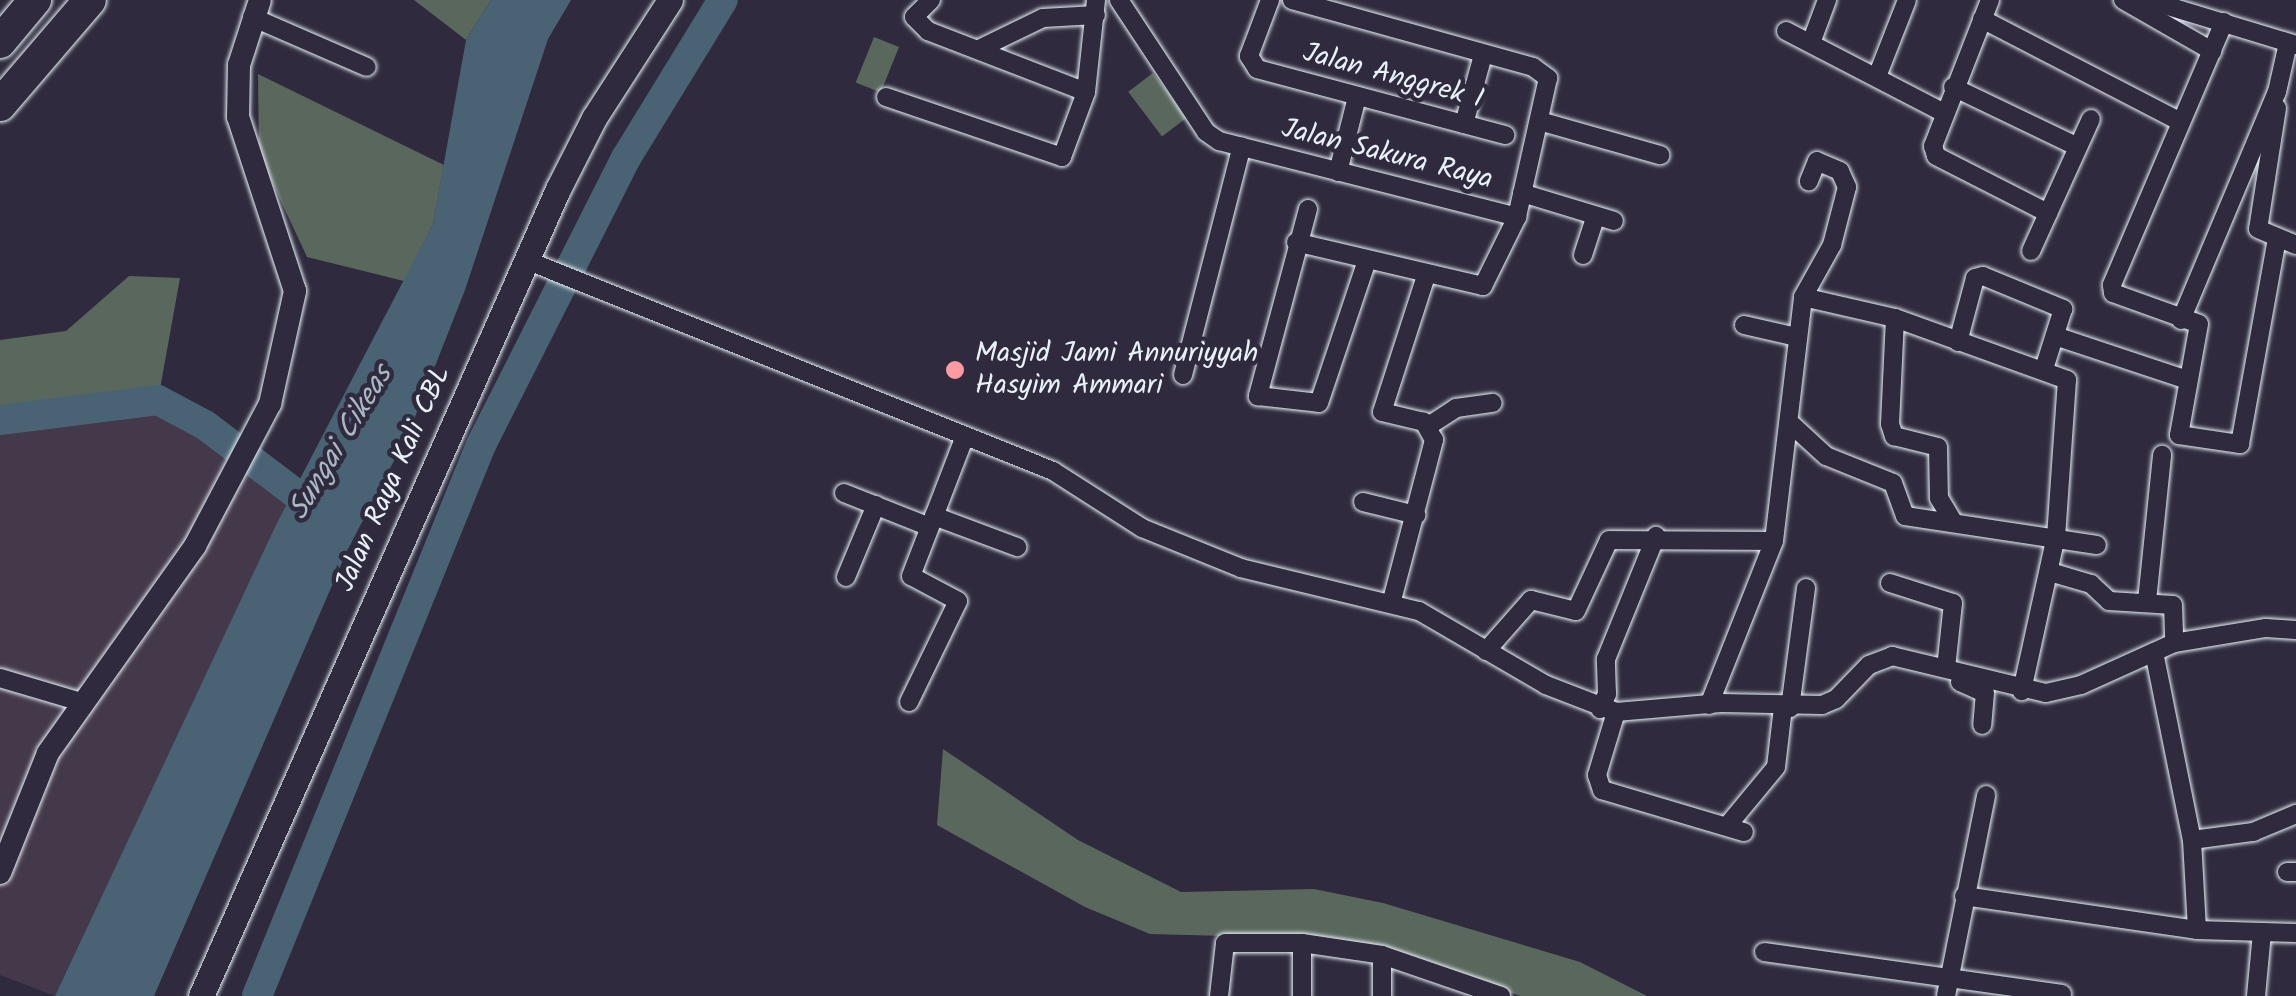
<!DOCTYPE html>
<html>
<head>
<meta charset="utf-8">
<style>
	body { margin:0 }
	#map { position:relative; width:2296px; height:996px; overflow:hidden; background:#2f2a3d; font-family:Kalam,sans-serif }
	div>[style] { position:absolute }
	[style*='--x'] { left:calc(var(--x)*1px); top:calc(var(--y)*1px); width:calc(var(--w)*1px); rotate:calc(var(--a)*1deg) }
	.built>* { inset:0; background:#44394a }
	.green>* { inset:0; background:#5a675c; transform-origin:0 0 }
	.water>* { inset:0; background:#4a6374 }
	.river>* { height:30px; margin:-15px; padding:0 15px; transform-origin:15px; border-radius:15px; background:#4a6374 }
	.roads { filter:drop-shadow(0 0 2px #e8f1f8) drop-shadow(0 0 2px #e8f1f8) }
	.minor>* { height:18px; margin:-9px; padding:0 9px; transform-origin:9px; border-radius:9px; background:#2f2a3d }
	.tertiary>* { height:22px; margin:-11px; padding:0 11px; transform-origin:11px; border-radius:11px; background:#2f2a3d }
	.secondary>* { height:25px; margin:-12.5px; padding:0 12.5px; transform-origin:12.5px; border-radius:12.5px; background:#2f2a3d }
	.motorway>* { height:32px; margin:-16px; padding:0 16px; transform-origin:16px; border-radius:16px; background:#2f2a3d }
	.dots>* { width:28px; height:28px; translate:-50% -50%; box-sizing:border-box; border:5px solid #2f2a3d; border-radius:50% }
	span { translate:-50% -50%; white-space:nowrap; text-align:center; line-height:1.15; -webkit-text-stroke:9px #2f2a3d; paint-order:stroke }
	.street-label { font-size:28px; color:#e8f1f8 }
	.poi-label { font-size:28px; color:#e8f1f8 }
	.left { translate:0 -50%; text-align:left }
	.water-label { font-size:30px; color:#a9b8c3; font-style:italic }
</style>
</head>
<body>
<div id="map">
	<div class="built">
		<div style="clip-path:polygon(158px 400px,209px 427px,293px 492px,55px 996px,0 975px,0 420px)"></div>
	</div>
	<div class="green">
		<div style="clip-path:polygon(414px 0,491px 0,466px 40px)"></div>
		<div style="left:874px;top:37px;width:27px;height:49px;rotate:22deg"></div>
		<div style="left:1153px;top:73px;width:56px;height:31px;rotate:53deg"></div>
		<div style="clip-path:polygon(258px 74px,444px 165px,433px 224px,404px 281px,307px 257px,259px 154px)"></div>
		<div style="clip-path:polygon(129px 276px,180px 278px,158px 400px,0 420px,0 340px,66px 331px)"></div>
		<div style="clip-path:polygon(943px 749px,1078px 840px,1181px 892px,1314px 889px,1383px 903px,1580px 962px,1647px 996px,1520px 996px,1389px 949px,1338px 939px,1150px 934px,1085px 907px,937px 825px)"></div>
	</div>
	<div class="water">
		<div style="clip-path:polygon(491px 0,571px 0,548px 39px,465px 290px,409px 432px,347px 551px,154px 996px,55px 996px,277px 523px,433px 224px,466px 40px)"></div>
	</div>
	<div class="river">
		<div style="--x:0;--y:420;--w:159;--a:-7.2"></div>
		<div style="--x:158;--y:400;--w:53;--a:28"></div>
		<div style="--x:205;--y:425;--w:123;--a:37.1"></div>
		<div style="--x:257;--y:996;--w:595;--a:-67.88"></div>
		<div style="--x:481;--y:445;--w:322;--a:-63.2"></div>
		<div style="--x:626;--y:158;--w:185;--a:-58.5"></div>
	</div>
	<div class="roads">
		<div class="minor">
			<div style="--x:931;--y:0;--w:24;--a:135"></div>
			<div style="--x:914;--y:17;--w:20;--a:45"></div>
			<div style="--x:928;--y:31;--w:169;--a:21.1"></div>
			<div style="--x:1119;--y:0;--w:158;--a:56.6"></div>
			<div style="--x:1206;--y:132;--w:16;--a:35"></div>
			<div style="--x:1219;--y:141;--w:308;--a:14.3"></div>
			<div style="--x:1270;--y:0;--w:60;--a:110.6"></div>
			<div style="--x:1249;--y:56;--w:15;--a:58"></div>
			<div style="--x:1257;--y:69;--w:257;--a:14.9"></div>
			<div style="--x:1292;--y:0;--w:250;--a:15.5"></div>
			<div style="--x:1533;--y:67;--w:19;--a:36"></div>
			<div style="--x:1548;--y:78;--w:142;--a:102.6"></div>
			<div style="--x:1517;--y:217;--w:77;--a:116.2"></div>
			<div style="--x:1483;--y:286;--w:192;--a:-166.8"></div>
			<div style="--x:1990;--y:0;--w:157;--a:111.3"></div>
			<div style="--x:1933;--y:146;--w:10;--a:73"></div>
			<div style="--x:1936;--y:156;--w:126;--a:27"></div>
			<div style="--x:2123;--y:0;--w:103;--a:29.8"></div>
			<div style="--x:2148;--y:0;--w:155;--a:16.9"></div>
			<div style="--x:252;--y:17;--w:125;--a:23.5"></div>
			<div style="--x:1982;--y:19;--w:224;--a:27.4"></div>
			<div style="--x:2224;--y:22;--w:286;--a:113.1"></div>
			<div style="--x:2112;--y:285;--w:8;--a:83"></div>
			<div style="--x:2113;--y:293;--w:91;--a:19.8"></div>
			<div style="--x:2199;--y:324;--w:113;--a:100.2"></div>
			<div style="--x:2179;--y:435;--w:62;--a:8.4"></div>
			<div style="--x:2240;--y:444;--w:208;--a:-79.8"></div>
			<div style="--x:1786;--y:31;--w:176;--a:27.4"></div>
			<div style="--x:1811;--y:43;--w:46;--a:-69.6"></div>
			<div style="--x:981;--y:48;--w:69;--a:-25.8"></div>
			<div style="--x:1043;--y:18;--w:53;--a:-3.2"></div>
			<div style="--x:1878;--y:74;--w:79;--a:-68.6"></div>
			<div style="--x:1953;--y:87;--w:136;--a:25.6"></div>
			<div style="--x:886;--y:97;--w:186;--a:18.8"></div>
			<div style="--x:1062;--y:157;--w:69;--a:-69.7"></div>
			<div style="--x:1086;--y:92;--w:93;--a:-83.8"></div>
			<div style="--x:2277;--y:108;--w:122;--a:98.9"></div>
			<div style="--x:2258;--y:229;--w:41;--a:22.8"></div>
			<div style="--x:1543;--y:122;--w:122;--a:15.8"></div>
			<div style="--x:1464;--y:124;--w:72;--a:-74.6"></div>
			<div style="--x:1338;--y:172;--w:77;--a:-75.8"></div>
			<div style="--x:1522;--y:193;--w:96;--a:16.9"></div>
			<div style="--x:1308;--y:209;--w:194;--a:105"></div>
			<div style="--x:1258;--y:396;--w:61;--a:6.5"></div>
			<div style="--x:1319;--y:403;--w:151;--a:-71.4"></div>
			<div style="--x:2031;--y:251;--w:145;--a:-65.6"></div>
			<div style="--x:1583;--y:255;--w:40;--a:-72"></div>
			<div style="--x:526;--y:260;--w:568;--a:21.82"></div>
			<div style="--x:1053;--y:471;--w:106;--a:32.6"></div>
			<div style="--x:1142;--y:528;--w:107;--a:22"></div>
			<div style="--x:1241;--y:568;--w:183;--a:13.6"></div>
			<div style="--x:1419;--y:611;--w:147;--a:30.2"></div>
			<div style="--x:1546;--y:685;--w:75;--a:21.1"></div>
			<div style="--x:1616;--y:712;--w:105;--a:-4.9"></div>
			<div style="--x:1721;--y:703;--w:101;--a:1.1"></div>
			<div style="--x:1822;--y:705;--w:15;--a:-23"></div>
			<div style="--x:1836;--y:699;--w:47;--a:-45.9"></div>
			<div style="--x:1869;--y:665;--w:25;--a:-21"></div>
			<div style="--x:1892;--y:656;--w:158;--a:13.5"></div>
			<div style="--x:2046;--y:693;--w:36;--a:-13"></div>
			<div style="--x:2081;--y:685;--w:102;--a:-24.3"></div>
			<div style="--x:2174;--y:643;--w:93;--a:-9.3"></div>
			<div style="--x:2266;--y:628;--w:30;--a:4"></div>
			<div style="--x:1803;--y:297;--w:94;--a:12.9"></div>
			<div style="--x:1895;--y:318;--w:183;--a:19.8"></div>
			<div style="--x:2067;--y:380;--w:156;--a:94"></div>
			<div style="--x:2056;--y:536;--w:159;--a:102.4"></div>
			<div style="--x:1895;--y:318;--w:106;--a:92.7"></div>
			<div style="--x:1890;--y:424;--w:13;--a:72"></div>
			<div style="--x:1894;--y:436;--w:45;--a:14"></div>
			<div style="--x:1938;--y:447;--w:51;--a:88.9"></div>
			<div style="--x:1939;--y:498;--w:29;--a:59"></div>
			<div style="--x:2181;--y:320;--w:247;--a:-67.2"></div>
			<div style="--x:2277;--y:92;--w:50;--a:-77.3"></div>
			<div style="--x:1744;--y:325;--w:54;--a:12.8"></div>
			<div style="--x:2058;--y:337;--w:133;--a:18.4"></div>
			<div style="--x:1958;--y:342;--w:66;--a:-75.1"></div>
			<div style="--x:1975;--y:278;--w:8;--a:-14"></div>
			<div style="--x:1983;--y:276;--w:87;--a:22.4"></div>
			<div style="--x:2063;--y:309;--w:63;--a:107.6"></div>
			<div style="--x:1183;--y:375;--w:236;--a:-75.6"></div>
			<div style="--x:1790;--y:423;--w:49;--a:42.5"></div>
			<div style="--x:1826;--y:456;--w:72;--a:21.9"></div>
			<div style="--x:1893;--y:483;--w:35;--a:70"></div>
			<div style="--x:1905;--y:516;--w:194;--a:8.6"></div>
			<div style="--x:1430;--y:425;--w:31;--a:-33"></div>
			<div style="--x:1456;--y:408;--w:37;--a:-8"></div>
			<div style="--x:844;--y:493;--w:92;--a:21.6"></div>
			<div style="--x:1363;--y:502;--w:55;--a:13.8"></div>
			<div style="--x:934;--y:516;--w:89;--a:20.5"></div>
			<div style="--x:2050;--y:572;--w:43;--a:16.3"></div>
			<div style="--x:2091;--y:584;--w:25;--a:43"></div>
			<div style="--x:2109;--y:601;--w:64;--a:3.6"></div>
			<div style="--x:2173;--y:605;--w:38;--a:88"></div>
			<div style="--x:846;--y:577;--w:78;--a:-67.4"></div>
			<div style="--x:1890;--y:583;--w:66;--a:17.6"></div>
			<div style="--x:1953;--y:603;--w:65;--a:96.1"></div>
			<div style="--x:2147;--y:601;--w:147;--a:-84.1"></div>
			<div style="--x:1391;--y:604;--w:170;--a:-75.3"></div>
			<div style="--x:1434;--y:440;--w:21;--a:-119"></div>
			<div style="--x:1424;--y:422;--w:43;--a:-166.6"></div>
			<div style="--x:1382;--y:412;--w:143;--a:-72.1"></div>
			<div style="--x:1486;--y:651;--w:68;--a:-48.6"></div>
			<div style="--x:1531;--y:600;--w:46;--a:13.7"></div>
			<div style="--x:1576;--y:611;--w:78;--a:-65.1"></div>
			<div style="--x:1609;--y:540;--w:165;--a:0.3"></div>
			<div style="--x:2154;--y:652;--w:192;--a:78.6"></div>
			<div style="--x:2192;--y:840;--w:90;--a:86.8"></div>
			<div style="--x:0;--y:678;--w:84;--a:16.5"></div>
			<div style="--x:1960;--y:682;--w:27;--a:24"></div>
			<div style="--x:1985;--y:693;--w:32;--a:95"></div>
			<div style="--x:909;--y:702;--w:112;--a:-64.1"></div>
			<div style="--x:958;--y:601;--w:53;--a:-152"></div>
			<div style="--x:911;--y:576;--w:150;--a:-68.9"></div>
			<div style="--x:1709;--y:705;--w:176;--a:-68.4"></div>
			<div style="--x:1774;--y:541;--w:246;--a:-83.2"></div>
			<div style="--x:1803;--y:297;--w:60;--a:-60.9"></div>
			<div style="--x:1832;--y:245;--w:60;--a:-75.5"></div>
			<div style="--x:1847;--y:187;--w:17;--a:-114"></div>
			<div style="--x:1840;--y:171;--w:25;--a:-157"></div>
			<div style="--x:1817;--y:161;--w:22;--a:112"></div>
			<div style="--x:1790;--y:708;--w:121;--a:-82.4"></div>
			<div style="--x:1600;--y:709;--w:17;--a:-65"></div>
			<div style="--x:1607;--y:694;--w:35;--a:-92"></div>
			<div style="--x:1606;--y:659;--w:133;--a:-67.9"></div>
			<div style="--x:1616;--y:712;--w:66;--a:106.8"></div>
			<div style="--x:1597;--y:775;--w:16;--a:72"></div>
			<div style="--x:1602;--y:790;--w:148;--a:16.5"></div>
			<div style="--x:1728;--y:825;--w:75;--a:-50.4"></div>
			<div style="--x:1776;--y:767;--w:60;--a:-83.3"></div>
			<div style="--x:2192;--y:840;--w:62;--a:-7.5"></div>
			<div style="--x:2253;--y:832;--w:47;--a:-22.7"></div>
			<div style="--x:2287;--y:872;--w:9;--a:0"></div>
			<div style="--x:1964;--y:896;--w:235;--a:8.3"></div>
			<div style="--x:2197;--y:930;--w:99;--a:1.7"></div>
			<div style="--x:1302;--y:943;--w:53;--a:90"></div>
			<div style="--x:1764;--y:952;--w:301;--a:8"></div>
			<div style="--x:1219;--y:996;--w:53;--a:-83.5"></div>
			<div style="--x:1225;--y:943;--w:77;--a:0"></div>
			<div style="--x:1302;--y:943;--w:81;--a:8.5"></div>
			<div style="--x:1382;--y:955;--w:126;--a:19"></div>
			<div style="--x:1382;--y:996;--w:41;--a:-90"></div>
			<div style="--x:1946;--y:996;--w:205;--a:-78.7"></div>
			<div style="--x:2256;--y:996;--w:64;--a:-84.6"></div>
		</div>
		<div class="tertiary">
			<div style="--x:0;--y:873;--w:129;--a:-68.2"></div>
			<div style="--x:48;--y:753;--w:254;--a:-54.6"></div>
			<div style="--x:195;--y:546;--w:161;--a:-62.2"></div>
			<div style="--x:270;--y:404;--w:116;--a:-77.5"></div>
			<div style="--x:295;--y:291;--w:183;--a:-108.1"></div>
			<div style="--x:238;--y:117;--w:52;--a:-88.9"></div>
			<div style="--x:239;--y:65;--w:68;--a:-72.1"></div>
		</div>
		<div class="secondary">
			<div style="--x:201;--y:996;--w:882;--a:-66.14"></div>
			<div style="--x:558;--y:189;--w:80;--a:-63.1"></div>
			<div style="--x:594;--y:118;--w:140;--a:-57.2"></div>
		</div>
		<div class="motorway">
			<div style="--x:0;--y:42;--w:55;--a:-50.2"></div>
			<div style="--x:0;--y:105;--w:138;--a:-49.4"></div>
		</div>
	</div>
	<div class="dots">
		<div style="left:955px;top:370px;background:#ff9aa2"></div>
	</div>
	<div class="street-label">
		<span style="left:1393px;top:77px;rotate:15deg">Jalan Anggrek I</span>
		<span style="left:1387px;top:155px;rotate:14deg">Jalan Sakura Raya</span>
		<span style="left:394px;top:479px;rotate:-66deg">Jalan Raya Kali CBL</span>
	</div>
	<div class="poi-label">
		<span class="left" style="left:975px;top:370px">Masjid Jami Annuriyyah<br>Hasyim Ammari</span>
	</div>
	<div class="water-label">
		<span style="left:341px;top:443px;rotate:-59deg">Sungai Cikeas</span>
	</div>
</div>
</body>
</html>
